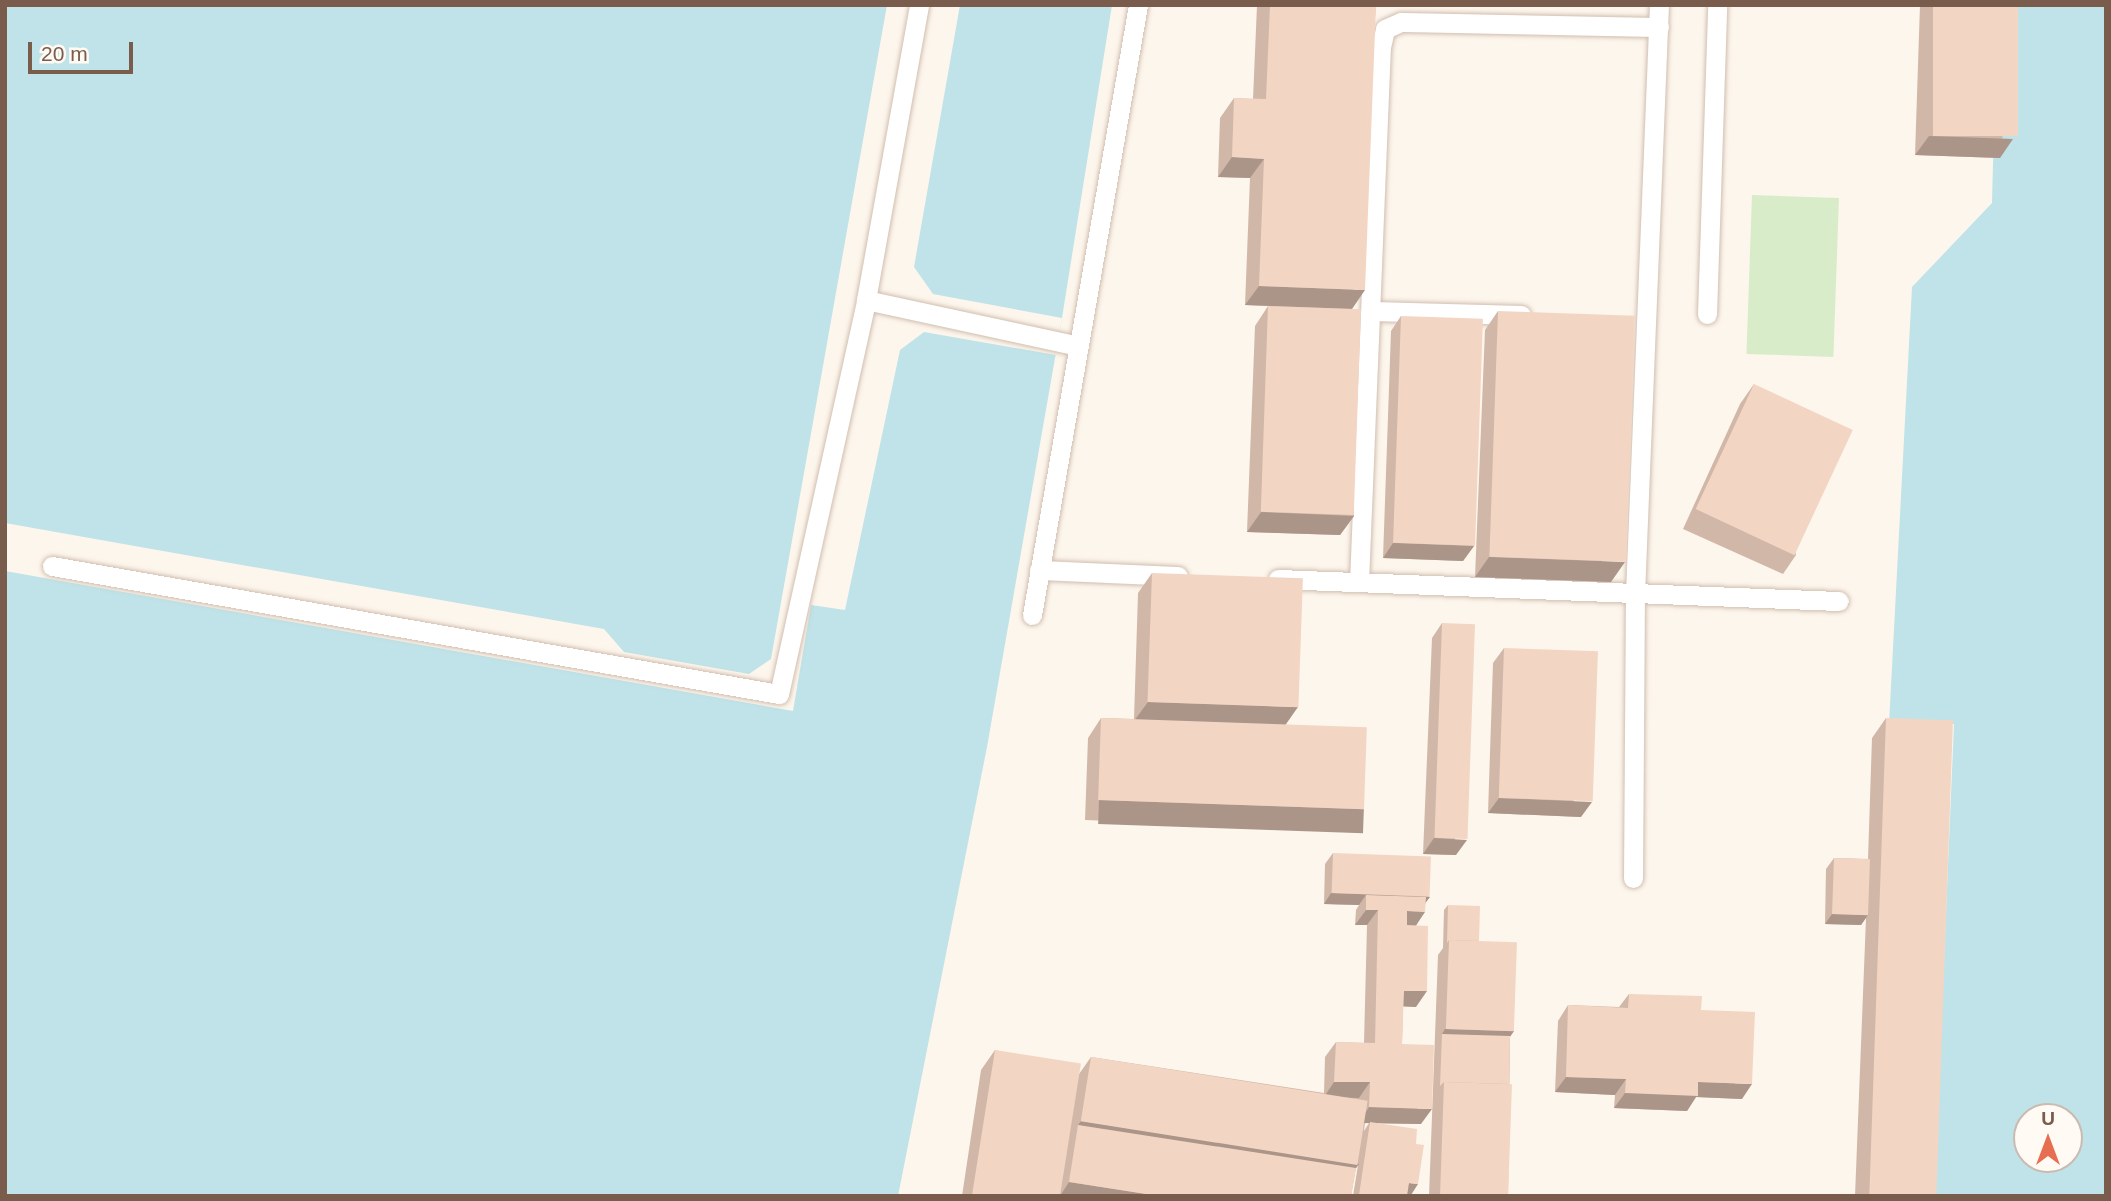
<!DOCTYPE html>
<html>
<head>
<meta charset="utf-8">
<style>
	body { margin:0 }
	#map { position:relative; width:2111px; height:1201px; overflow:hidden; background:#fdf6ec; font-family:Helvetica,sans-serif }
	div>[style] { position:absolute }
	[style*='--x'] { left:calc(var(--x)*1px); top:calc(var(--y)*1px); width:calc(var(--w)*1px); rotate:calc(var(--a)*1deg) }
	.green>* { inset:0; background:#d8ecc9; transform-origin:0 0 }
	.water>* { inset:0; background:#bfe3e8 }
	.pier>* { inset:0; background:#fdf6ec }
	.roads { filter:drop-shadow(0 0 2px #d1beb0) drop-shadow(0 0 2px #d1beb0) }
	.service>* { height:19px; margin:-9.5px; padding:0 9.5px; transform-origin:9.5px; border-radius:9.5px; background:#fff }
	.wall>* { inset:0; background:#d1b7a8 }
	.shaded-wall>* { inset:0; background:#aa9588; transform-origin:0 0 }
	.building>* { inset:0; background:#f3d5c3; transform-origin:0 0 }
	span { translate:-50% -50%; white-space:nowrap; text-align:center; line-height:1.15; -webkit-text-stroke:5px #fffaf3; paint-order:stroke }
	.frame { position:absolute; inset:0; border:7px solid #7a5c4d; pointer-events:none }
	.north { position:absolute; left:2013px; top:1103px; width:70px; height:70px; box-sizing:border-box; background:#fffaf3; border:2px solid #cabbb1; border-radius:50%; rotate:0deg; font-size:19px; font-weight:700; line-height:28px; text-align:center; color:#7a5c4d }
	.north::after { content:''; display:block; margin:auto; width:24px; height:32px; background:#e76f51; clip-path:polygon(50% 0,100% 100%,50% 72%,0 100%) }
	.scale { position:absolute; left:28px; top:42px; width:105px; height:32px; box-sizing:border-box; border:4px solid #7a5c4d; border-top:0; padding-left:9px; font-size:21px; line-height:24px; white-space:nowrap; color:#7a5c4d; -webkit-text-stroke:5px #fffaf3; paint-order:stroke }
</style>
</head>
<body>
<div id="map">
	<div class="green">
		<div style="left:1752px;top:195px;width:87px;height:159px;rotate:2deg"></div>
	</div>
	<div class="water">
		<div style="clip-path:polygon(5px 5px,1112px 5px,1062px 318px,987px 747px,898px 1196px,5px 1196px)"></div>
		<div style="clip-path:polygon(evenodd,1997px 5px,2106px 5px,2106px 1196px,1934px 1196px,1954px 724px,1889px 724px,1912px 287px,1992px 203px,1997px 5px,2027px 1117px,2069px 1117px,2069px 1159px,2027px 1159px,2027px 1117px)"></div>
	</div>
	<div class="pier">
		<div style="clip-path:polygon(887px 5px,960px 5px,914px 267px,933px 294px,1062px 318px,1056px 355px,924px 332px,900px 350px,845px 610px,811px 605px,793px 711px,5px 571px,5px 523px,604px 629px,624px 652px,749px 674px,771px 659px)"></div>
	</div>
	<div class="roads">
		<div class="service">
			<div style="--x:866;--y:300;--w:217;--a:12.2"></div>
			<div style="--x:1372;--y:311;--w:149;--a:1.5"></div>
			<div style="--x:1707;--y:314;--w:309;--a:-88.1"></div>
			<div style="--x:52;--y:566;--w:738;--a:9.99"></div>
			<div style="--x:779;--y:694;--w:403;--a:-77.5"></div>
			<div style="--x:866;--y:300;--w:300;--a:-79.8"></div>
			<div style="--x:1039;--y:570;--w:139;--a:2.5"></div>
			<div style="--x:1278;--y:579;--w:561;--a:2.25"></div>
			<div style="--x:1359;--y:582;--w:535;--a:-87.65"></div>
			<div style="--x:1381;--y:47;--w:18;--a:-77"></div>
			<div style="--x:1385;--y:29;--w:17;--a:-24"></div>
			<div style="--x:1401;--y:22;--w:258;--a:1.1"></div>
			<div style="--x:1032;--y:615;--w:619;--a:-80.14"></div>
			<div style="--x:1633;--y:878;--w:284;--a:-89.6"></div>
			<div style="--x:1635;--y:594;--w:589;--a:-87.67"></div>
		</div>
	</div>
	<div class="wall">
		<div style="clip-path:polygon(1257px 5px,1376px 5px,1352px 309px,1354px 516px,1340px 535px,1247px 532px,1255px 326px,1268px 306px,1245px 305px,1250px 178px,1218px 177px,1220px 118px,1234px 98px,1253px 99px)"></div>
		<div style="clip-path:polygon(1920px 5px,2018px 5px,2000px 158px,1915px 155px)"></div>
		<div style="clip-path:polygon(1498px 311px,1611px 582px,1475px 577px,1485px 330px)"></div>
		<div style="clip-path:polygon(1401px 316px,1474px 546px,1463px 561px,1383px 558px,1391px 331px)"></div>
		<div style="clip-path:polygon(1754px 384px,1796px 555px,1783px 574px,1683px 529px,1740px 404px)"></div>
		<div style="clip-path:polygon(1152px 573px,1286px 725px,1364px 810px,1350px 830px,1085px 820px,1088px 738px,1101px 718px,1134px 719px,1138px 593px)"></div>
		<div style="clip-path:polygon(1442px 623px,1456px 855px,1423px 854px,1432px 638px)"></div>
		<div style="clip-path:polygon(1504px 648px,1581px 817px,1488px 813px,1493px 663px)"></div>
		<div style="clip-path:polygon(1886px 718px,1936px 1196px,1855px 1196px,1866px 918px,1861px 925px,1825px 924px,1826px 869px,1834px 858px,1868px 859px,1872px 738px)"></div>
		<div style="clip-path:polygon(evenodd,1333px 853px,1430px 897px,1426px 902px,1416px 926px,1416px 1007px,1403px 1006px,1402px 1044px,1421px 1124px,1378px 1123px,1411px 1195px,1353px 1196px,1358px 1165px,1356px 1168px,1351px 1196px,962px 1196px,981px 1070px,995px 1050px,1079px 1074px,1091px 1057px,1324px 1093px,1325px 1057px,1336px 1042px,1364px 1043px,1367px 925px,1355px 925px,1356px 910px,1359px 905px,1324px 904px,1325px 864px,1333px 853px,1365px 1123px,1369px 1123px,1364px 1131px,1365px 1123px)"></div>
		<div style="clip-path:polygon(1448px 905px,1479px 941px,1514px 1031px,1510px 1036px,1508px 1196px,1429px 1196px,1438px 955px,1443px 948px,1444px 910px)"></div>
		<div style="clip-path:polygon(1629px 994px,1701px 1010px,1742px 1099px,1696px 1097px,1687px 1111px,1614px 1108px,1615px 1095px,1555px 1092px,1558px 1021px,1568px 1005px,1619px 1007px)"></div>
	</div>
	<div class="shaded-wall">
		<div style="clip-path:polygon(1929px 136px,2013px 139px,2000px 158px,1915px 155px)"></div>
		<div style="clip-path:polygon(1232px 157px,1264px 159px,1250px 178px,1218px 177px)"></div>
		<div style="clip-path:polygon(1259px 286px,1365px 290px,1352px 309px,1245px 305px)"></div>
		<div style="clip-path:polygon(1261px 512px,1354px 516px,1340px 535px,1247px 532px)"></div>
		<div style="clip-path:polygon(1393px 543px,1474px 546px,1463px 561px,1383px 558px)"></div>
		<div style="clip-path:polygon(1489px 557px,1625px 562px,1611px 582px,1475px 577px)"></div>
		<div style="clip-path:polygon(1148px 702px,1298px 707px,1284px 727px,1134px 721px)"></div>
		<div style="clip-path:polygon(1499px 798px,1592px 802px,1581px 817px,1488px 813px)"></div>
		<div style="left:1099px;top:800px;width:265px;height:24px;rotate:2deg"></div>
		<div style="clip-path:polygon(1434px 838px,1467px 840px,1456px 855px,1423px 854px)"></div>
		<div style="clip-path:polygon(1331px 893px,1430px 897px,1422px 907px,1366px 895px,1359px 905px,1324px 904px)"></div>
		<div style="clip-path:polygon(1366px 910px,1378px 910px,1367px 925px,1355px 925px)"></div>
		<div style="clip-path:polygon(1407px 911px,1425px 912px,1415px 927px,1396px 927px)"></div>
		<div style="clip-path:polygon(1832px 914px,1868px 915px,1861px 925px,1825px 924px)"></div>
		<div style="clip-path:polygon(1404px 991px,1427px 991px,1416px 1007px,1393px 1006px)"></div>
		<div style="clip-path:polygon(1445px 1029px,1514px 1031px,1503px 1047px,1442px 1034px)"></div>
		<div style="clip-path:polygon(1566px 1077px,1626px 1079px,1615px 1095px,1555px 1092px)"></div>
		<div style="clip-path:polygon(1334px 1082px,1370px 1082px,1359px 1098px,1324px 1097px)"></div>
		<div style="clip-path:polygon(1698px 1082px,1752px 1084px,1742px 1099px,1696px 1097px,1687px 1111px,1614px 1108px,1625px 1093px)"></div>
		<div style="clip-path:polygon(1369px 1107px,1432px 1109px,1421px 1124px,1359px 1123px)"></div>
		<div style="clip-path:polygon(1081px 1121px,1359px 1164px,1345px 1183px,1078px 1125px)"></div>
		<div style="clip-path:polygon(1069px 1182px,1159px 1196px,1060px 1196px)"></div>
		<div style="clip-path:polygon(1409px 1183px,1418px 1184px,1411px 1195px,1402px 1193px)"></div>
	</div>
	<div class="building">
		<div style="clip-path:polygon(1270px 5px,1376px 5px,1365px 290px,1259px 286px,1264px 159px,1232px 157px,1234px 98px,1266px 99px)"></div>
		<div style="left:1933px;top:5px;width:85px;height:131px"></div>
		<div style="left:1268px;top:306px;width:93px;height:206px;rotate:2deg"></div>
		<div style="left:1498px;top:311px;width:137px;height:246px;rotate:2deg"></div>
		<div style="left:1401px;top:316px;width:82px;height:227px;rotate:2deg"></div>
		<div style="left:1754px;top:384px;width:109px;height:138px;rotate:25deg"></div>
		<div style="left:1152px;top:573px;width:151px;height:129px;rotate:2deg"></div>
		<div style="left:1442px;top:623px;width:33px;height:215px;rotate:2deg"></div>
		<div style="left:1504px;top:648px;width:94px;height:150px;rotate:2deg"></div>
		<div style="left:1101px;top:718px;width:266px;height:82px;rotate:2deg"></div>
		<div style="left:1886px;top:718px;width:67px;height:478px;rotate:2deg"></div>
		<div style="left:1333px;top:853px;width:98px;height:40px;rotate:2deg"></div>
		<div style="left:1834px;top:858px;width:36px;height:56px;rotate:2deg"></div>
		<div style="clip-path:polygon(1366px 895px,1426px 897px,1425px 912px,1407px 911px,1407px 925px,1428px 926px,1427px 991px,1404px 991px,1402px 1044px,1434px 1045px,1432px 1109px,1369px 1107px,1370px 1082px,1334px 1082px,1336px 1042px,1375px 1043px,1378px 910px,1366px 910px)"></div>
		<div style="clip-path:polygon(1448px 905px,1480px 906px,1479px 941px,1449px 940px,1447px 943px)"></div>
		<div style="left:1449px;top:940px;width:68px;height:89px;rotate:2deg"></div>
		<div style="clip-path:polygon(1629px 994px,1702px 996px,1701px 1010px,1755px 1012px,1752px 1084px,1698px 1082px,1698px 1096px,1625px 1093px,1626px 1079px,1566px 1077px,1568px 1005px,1628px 1008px)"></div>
		<div style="clip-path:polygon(1442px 1034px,1510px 1036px,1509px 1084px,1444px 1082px,1440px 1086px)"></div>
		<div style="left:995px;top:1050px;width:87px;height:148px;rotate:9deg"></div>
		<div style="left:1091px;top:1057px;width:280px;height:65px;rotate:9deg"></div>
		<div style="left:1444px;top:1082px;width:68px;height:114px;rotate:2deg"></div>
		<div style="clip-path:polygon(1370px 1122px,1417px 1129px,1416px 1144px,1424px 1145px,1418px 1184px,1409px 1183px,1407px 1196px,1359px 1195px)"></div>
		<div style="clip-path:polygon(1078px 1125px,1356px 1168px,1351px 1196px,1159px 1196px,1069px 1182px)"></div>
	</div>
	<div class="frame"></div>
	<div class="north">U</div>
	<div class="scale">20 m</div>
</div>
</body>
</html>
